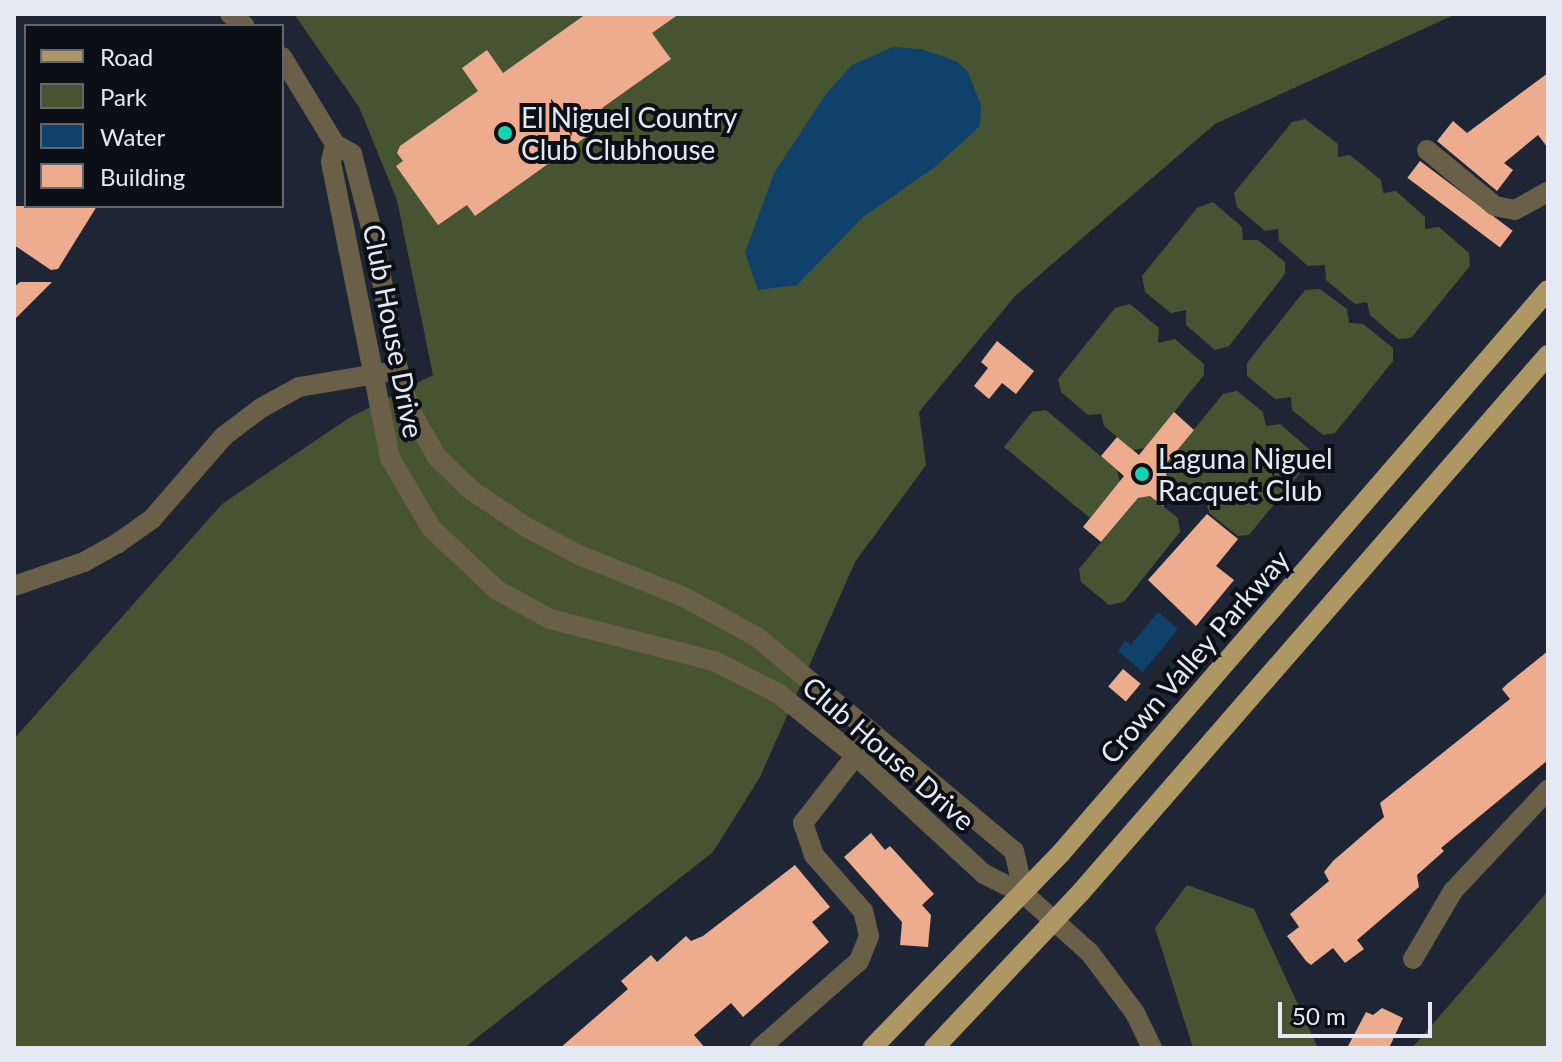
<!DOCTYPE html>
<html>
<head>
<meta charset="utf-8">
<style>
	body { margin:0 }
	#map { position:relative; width:1562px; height:1062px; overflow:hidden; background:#1e2635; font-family:Lato,sans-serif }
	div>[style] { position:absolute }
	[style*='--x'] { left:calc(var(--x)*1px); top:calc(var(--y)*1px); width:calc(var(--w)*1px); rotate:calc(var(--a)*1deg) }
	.green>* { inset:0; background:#475432 }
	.water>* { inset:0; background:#10416b }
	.building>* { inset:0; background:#eeac8f; transform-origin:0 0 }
	.minor>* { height:20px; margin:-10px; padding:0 10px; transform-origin:10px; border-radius:10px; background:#6a5f47 }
	.major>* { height:20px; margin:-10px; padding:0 10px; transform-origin:10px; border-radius:10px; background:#af9764 }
	.dots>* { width:22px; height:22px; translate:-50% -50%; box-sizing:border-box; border:4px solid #0c0f16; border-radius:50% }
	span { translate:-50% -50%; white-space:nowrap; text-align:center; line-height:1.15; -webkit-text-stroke:8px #0c0f16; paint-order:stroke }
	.poi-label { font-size:28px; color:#e4e9f4 }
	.left { translate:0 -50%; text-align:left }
	.street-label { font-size:28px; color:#e4e9f4 }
	.frame { position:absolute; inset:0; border:16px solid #e4e9f4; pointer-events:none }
	.legend { position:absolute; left:24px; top:24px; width:260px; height:184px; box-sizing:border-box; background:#0c0f16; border:2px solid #62666f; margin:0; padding:10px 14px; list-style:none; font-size:24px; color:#e4e9f4 }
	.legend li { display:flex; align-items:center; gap:16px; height:40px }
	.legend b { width:40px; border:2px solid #62666f }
	.scale { position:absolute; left:1278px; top:1002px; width:154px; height:36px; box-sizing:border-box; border:4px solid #e4e9f4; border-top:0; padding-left:10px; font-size:24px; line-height:28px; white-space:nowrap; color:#e4e9f4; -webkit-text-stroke:6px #0c0f16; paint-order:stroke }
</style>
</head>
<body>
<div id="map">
	<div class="green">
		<div style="clip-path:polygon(294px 14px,1456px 14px,1215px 124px,1015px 296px,919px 412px,926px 465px,855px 562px,760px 777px,713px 852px,464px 1048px,14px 1048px,14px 739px,222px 504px,349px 418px,433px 375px,397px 200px,359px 107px)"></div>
		<div style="clip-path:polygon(1305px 119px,1338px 144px,1338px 157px,1350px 155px,1381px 180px,1383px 193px,1396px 191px,1425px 217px,1425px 229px,1439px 227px,1469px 253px,1470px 266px,1411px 338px,1398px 339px,1370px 315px,1367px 302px,1355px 304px,1326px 280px,1325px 265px,1308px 266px,1279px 241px,1278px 229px,1265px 231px,1237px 207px,1234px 193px,1292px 122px)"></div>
		<div style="clip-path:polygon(1213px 202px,1242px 227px,1243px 240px,1258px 240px,1285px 262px,1285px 274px,1229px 346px,1215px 350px,1186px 325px,1186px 310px,1171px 313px,1145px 292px,1142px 276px,1197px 208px)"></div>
		<div style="clip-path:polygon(1320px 289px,1347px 309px,1349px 323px,1363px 324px,1393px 348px,1393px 361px,1335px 433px,1323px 435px,1292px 410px,1291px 397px,1275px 399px,1247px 376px,1247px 363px,1305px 290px)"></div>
		<div style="clip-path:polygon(1130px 304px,1159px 328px,1158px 343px,1175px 339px,1204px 364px,1204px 375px,1145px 448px,1133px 450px,1104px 426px,1101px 414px,1088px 415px,1061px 392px,1058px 379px,1115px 308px)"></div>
		<div style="clip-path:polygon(1237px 391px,1263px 412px,1266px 426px,1280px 424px,1309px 449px,1308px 463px,1249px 535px,1238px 536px,1209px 513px,1206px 500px,1193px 500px,1167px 478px,1165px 465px,1223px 394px)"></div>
		<div style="clip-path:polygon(1046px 410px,1117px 470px,1120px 482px,1090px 518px,1004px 447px,1032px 412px)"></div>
		<div style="clip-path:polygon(1150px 496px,1178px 518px,1180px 532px,1124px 602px,1109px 605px,1081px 582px,1079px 569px,1138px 498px)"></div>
		<div style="clip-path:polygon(1187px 885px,1254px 909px,1318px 1048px,1193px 1048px,1155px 928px)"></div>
		<div style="clip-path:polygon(1548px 891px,1548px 1048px,1412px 1048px)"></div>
	</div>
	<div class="water">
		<div style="clip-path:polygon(893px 47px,921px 49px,956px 61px,968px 72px,981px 105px,980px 126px,935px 167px,863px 217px,797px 285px,758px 290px,745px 253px,774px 173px,826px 94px,852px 65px)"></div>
		<div style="clip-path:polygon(1158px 612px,1178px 629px,1143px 672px,1118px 651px,1125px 641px,1131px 645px)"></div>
	</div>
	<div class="building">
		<div style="clip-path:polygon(586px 14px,679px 14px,652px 33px,671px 59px,602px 108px,611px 119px,475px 216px,467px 205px,438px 225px,396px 166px,403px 161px,397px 153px,400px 146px,478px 91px,462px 68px,487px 50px,503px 73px)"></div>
		<div style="clip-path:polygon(1548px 73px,1548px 148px,1538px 135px,1504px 163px,1513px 170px,1497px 191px,1437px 141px,1453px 121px,1467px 133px)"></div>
		<div style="left:1420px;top:161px;width:116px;height:21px;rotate:37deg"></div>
		<div style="clip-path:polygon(14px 206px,97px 206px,58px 269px,51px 270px,14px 245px)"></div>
		<div style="clip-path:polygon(20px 282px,52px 282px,14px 320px,14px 287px)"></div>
		<div style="clip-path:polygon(997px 341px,1034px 371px,1016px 394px,1002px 383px,989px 399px,974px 386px,988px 368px,981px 362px)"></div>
		<div style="clip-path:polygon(1174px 412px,1194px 430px,1165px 465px,1167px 478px,1178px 487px,1163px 506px,1150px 496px,1138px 498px,1101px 542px,1083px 527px,1124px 476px,1101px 456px,1117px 437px,1139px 455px)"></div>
		<div style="clip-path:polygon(1207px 514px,1238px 539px,1216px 566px,1234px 580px,1196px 626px,1148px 580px)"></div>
		<div style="clip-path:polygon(1548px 651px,1548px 760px,1441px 848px,1444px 851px,1417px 875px,1419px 887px,1357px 940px,1364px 949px,1345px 963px,1333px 948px,1311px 965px,1306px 961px,1287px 936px,1299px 927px,1290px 914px,1329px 881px,1324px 872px,1333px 861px,1384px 817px,1380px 803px,1510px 699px,1502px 689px,1507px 684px)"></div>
		<div style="left:1123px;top:669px;width:23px;height:23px;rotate:40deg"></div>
		<div style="clip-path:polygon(871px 833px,885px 850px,890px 846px,934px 894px,922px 905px,931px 915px,928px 947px,900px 945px,902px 922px,844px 857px)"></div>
		<div style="clip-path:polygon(795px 865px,830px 907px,812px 922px,829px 942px,743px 1017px,731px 1003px,694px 1035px,705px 1048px,560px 1048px,628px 989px,621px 981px,651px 955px,657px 962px,686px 936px,691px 941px,703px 936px)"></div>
		<div style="clip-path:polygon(1382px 1008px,1403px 1018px,1389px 1048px,1347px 1048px,1366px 1012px,1373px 1015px)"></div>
	</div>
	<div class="minor">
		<div style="--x:230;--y:14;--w:19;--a:39"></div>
		<div style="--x:282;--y:57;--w:102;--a:58.7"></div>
		<div style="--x:335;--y:144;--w:20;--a:30"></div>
		<div style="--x:352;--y:154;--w:92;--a:75.5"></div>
		<div style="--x:375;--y:243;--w:128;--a:79.7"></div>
		<div style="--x:398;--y:369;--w:43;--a:73.7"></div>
		<div style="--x:410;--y:410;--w:54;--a:60.1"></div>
		<div style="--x:437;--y:457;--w:47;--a:44.1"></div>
		<div style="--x:471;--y:490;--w:66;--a:33.9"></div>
		<div style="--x:526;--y:527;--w:60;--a:27.8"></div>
		<div style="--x:579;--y:555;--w:113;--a:21.8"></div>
		<div style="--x:684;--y:597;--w:83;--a:28.7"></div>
		<div style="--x:757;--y:637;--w:334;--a:39.8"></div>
		<div style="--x:1014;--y:851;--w:44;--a:76.9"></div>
		<div style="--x:335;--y:144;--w:18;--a:103"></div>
		<div style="--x:331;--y:162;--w:302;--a:78.7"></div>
		<div style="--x:390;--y:458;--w:81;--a:59.6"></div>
		<div style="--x:431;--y:528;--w:91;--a:43.2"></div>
		<div style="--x:497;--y:590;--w:60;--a:28.7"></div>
		<div style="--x:550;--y:619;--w:169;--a:14.4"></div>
		<div style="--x:714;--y:661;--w:73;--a:26.9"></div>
		<div style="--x:779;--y:694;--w:99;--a:38.8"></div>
		<div style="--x:856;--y:756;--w:174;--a:42.7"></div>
		<div style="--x:984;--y:874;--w:45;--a:26.6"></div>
		<div style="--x:1024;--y:894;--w:89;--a:41.8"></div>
		<div style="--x:1090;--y:953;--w:75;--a:53.1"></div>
		<div style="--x:1135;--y:1013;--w:39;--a:64"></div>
		<div style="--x:1427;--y:150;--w:88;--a:39.5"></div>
		<div style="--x:1495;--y:206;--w:20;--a:11"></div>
		<div style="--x:1515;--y:210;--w:38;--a:-29"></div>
		<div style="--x:14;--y:586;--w:74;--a:-18.9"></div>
		<div style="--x:84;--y:562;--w:39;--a:-29"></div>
		<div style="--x:118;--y:543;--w:42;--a:-35.2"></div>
		<div style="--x:152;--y:519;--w:110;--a:-49.1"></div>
		<div style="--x:224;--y:436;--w:46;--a:-37.1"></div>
		<div style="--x:261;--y:408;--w:43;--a:-28.9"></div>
		<div style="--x:299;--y:387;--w:85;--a:-9.5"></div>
		<div style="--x:1413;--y:959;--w:79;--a:-59.5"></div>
		<div style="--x:1453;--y:891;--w:139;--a:-46.8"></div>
		<div style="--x:760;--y:1048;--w:132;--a:-41.3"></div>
		<div style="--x:859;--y:961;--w:27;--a:-68"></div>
		<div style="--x:869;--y:936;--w:26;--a:-103"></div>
		<div style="--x:863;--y:911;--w:74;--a:-131.2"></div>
		<div style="--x:814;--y:855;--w:34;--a:-109"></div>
		<div style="--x:803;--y:823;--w:99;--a:-52"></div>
	</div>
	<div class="major">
		<div style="--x:872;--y:1048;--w:272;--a:-45.9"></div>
		<div style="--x:1061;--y:853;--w:744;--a:-49.14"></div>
		<div style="--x:934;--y:1048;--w:214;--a:-46.7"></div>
		<div style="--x:1081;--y:892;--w:712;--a:-48.99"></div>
	</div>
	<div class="dots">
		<div style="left:505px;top:133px;background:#13d5b3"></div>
		<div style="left:1142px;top:474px;background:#13d5b3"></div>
	</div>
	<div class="poi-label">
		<span class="left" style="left:521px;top:133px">El Niguel Country<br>Club Clubhouse</span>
		<span class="left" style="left:1158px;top:474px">Laguna Niguel<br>Racquet Club</span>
	</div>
	<div class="street-label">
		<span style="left:394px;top:331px;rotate:79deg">Club House Drive</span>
		<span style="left:1194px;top:656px;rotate:-49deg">Crown Valley Parkway</span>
		<span style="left:889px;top:753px;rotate:41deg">Club House Drive</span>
	</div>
	<div class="frame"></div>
	<ul class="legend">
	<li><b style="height:10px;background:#af9764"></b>Road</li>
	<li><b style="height:22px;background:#475432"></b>Park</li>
	<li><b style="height:22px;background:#10416b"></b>Water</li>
	<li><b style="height:22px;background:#eeac8f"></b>Building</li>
	</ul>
	<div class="scale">50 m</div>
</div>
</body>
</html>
